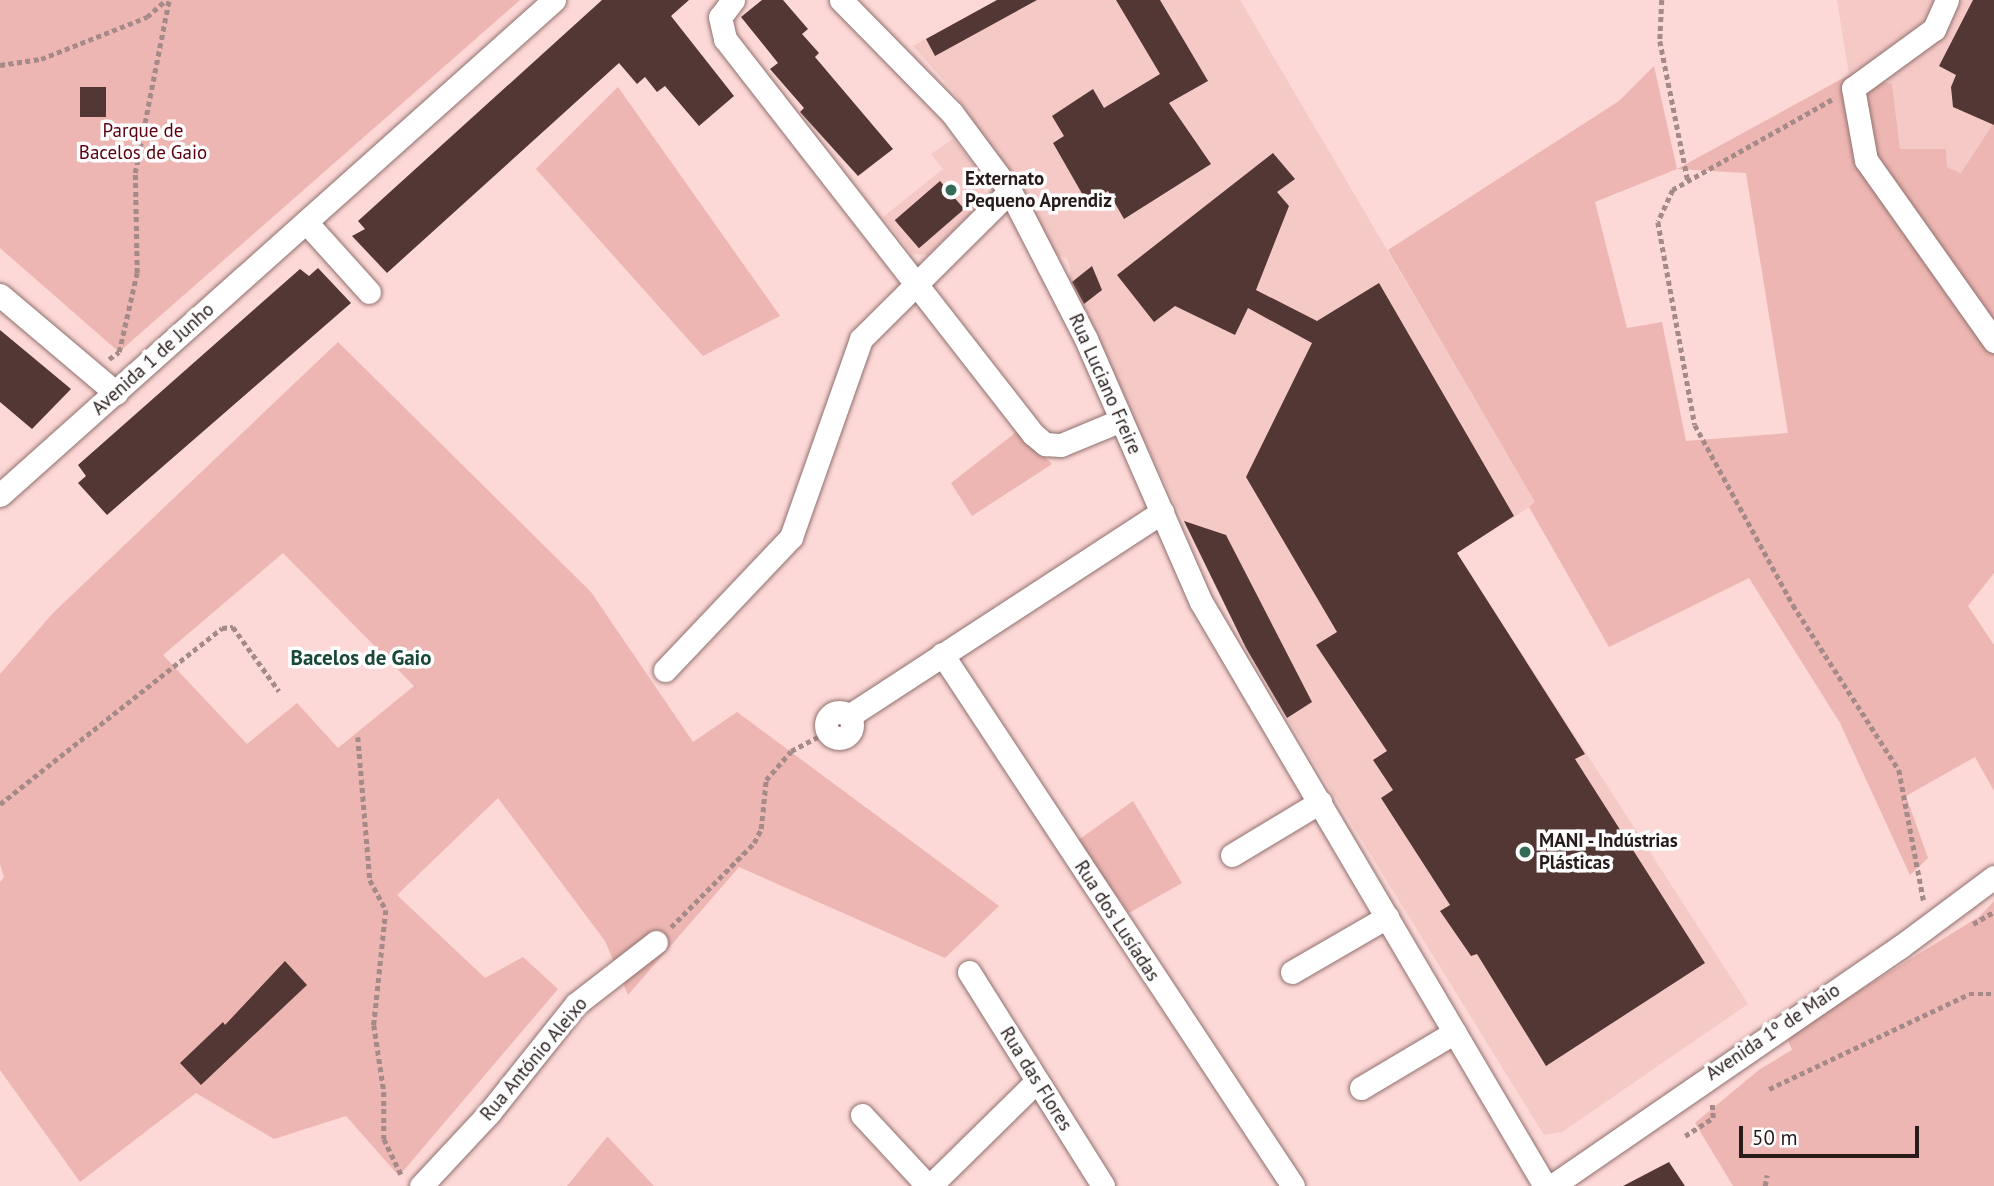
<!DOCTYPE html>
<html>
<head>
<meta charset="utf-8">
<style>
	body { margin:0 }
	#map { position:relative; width:1994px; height:1186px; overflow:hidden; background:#fcd8d6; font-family:"PT Sans",sans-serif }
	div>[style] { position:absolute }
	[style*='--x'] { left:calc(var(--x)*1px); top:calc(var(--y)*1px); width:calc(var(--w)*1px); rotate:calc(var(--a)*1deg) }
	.built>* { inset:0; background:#f5c9c6 }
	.green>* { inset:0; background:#edb6b2 }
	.building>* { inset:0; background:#523735; transform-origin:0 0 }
	.path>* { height:4.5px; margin-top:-2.25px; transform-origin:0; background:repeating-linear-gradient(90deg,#a48a88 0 5px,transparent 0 8.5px) }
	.roads { filter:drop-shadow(0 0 2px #8f706e) drop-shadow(0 0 2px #8f706e) }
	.minor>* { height:23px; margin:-11.5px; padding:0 11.5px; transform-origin:11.5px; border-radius:11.5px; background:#fff }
	.minor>.ring { margin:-11.5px; padding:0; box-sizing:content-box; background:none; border:23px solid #fff; border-radius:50% }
	.dots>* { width:19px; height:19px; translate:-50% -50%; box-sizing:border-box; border:4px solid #fff; border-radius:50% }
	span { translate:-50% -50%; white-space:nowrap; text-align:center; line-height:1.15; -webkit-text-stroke:7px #fff; paint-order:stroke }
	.park-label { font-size:19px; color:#5b010e }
	.poi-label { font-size:19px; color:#281c1b; font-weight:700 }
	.left { translate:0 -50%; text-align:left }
	.street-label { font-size:19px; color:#281c1b }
	.neighbourhood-label { font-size:21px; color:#194837; font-weight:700 }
	.scale { position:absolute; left:1739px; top:1126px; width:180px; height:32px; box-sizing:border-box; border:4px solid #281c1b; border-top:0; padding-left:9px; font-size:21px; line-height:24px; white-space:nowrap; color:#281c1b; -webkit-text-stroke:5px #fff; paint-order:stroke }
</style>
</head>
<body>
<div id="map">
	<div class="built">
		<div style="clip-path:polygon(997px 0,1240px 0,1536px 503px,1457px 553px,1748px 1004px,1562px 1132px,1544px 1135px,1330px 789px,1246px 648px,1066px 281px,1071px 272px,1067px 258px,1056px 255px,1016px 184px,953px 91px,913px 46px)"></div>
		<div style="clip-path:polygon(1837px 0,1994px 0,1994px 122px,1961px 173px,1947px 167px,1946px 149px,1900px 149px,1892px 84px,1849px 75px)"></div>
		<div style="clip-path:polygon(953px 139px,985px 179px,984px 201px,928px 255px,912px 254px,883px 217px,943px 169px,931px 154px)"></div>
	</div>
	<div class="green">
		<div style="clip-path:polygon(0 0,520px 0,119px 352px,0 248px)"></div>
		<div style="clip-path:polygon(evenodd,1654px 66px,1677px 169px,1849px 75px,1892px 84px,1900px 149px,1946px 149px,1947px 167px,1961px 173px,1994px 122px,1994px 573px,1968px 606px,1994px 645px,1994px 791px,1975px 757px,1906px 796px,1928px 858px,1910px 875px,1840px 723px,1749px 578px,1609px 647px,1529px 507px,1535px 502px,1388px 250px,1619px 101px,1654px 66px,1677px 169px,1746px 173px,1788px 433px,1686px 441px,1662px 322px,1627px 328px,1595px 202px,1677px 169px)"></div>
		<div style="clip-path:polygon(618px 87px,780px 316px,703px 356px,536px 169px)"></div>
		<div style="clip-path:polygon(evenodd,338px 342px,591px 592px,693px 742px,737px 712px,999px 906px,945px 958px,739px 867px,628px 995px,605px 941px,498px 798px,397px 895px,485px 978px,523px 957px,558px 989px,399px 1176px,346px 1116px,274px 1139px,196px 1093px,80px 1182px,0 1070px,0 882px,4px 877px,0 864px,0 674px,53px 613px,338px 342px,283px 553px,414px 686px,338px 748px,297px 703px,247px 744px,163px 655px,283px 553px)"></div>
		<div style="clip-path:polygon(1019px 430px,1052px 464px,972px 516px,951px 483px)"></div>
		<div style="clip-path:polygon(1133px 801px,1182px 883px,1129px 913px,1077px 841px)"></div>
		<div style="clip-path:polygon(1994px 901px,1994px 1186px,1733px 1186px,1695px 1123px,1760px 1069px,1792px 1050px,1786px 1036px,1980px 916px)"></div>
		<div style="clip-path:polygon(607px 1137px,608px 1137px,654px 1186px,567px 1186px)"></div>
	</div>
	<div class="building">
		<div style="clip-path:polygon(602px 0,689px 0,671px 16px,734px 96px,699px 126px,665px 86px,657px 92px,645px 77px,637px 84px,619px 63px,387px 273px,352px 236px,365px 229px,358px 221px)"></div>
		<div style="clip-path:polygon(762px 0,783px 0,808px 29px,802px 34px,819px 53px,815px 57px,893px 149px,858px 176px,800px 112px,804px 108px,770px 69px,778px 63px,741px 17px)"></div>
		<div style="clip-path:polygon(997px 0,1037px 0,935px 56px,926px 39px)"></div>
		<div style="clip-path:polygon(1116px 0,1160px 0,1208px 81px,1169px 103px,1211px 164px,1124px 219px,1108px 191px,1088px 204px,1053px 143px,1064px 136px,1052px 116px,1093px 89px,1104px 108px,1160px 74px)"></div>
		<div style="clip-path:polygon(1973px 0,1994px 0,1994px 125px,1953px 107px,1951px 87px,1956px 75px,1939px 66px)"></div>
		<div style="left:106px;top:87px;width:30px;height:26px;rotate:90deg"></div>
		<div style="clip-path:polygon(1273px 153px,1295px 179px,1277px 192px,1289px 206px,1256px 290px,1317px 321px,1379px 283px,1514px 516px,1457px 553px,1585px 754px,1575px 759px,1705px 963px,1546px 1066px,1477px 954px,1471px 956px,1440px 911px,1450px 905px,1381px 798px,1393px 790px,1373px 760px,1387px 751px,1316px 645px,1337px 632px,1246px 477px,1312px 343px,1248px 308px,1235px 335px,1175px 306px,1154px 322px,1117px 275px)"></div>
		<div style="left:940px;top:181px;width:37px;height:60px;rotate:49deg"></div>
		<div style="clip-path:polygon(1092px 266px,1102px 290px,1084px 304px,1072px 282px)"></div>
		<div style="clip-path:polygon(318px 268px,351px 303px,107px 515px,78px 483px,86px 476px,78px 465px,300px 269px,309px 276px)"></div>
		<div style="clip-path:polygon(0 330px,71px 389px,32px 429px,0 402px)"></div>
		<div style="clip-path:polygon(1184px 521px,1226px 535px,1312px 702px,1287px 718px,1246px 648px)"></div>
		<div style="clip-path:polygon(285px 961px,307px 985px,201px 1085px,180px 1063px,223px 1022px,225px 1025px)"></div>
		<div style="clip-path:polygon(1669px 1162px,1685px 1186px,1623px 1186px)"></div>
	</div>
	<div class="path">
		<div style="--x:1662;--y:0;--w:41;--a:92.8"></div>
		<div style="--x:1660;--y:41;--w:143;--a:78.7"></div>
		<div style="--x:0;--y:65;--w:41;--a:-8.3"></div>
		<div style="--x:41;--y:59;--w:114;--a:-21.6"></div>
		<div style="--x:147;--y:17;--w:25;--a:-42"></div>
		<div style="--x:1832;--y:100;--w:183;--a:150.5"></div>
		<div style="--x:1673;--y:190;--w:35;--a:115"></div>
		<div style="--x:1658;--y:222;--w:206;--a:79.7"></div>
		<div style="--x:1695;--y:425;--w:205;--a:61.4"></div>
		<div style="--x:1793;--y:605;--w:196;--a:57.3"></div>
		<div style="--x:1899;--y:770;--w:134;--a:79.3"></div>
		<div style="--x:109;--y:359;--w:12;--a:-35"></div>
		<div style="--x:119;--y:352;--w:81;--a:-77.2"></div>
		<div style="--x:137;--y:273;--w:100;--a:-91.1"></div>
		<div style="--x:135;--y:173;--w:176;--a:-78.9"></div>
		<div style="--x:358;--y:737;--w:144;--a:85.2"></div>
		<div style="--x:370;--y:880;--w:34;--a:62"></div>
		<div style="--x:386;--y:910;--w:116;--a:96"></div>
		<div style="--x:374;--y:1025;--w:68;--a:81.5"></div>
		<div style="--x:384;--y:1092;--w:47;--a:90"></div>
		<div style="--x:384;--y:1139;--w:41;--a:64.1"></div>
		<div style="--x:0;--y:804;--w:283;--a:-38.4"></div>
		<div style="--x:222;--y:628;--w:11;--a:-5"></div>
		<div style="--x:233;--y:627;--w:79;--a:54.3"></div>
		<div style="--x:1973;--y:924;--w:24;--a:-30"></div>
		<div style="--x:671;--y:927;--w:118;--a:-45.3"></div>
		<div style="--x:754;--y:843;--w:16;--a:-63"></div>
		<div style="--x:761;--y:829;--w:49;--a:-84.2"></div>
		<div style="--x:766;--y:780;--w:38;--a:-49"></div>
		<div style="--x:791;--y:751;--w:41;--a:-27.8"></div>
		<div style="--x:1769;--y:1089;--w:221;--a:-25.4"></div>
		<div style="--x:1969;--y:994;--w:25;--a:0"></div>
		<div style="--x:1685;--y:1136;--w:33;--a:-33"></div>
		<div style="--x:1713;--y:1118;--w:15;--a:-94"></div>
		<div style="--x:1765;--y:1186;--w:11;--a:-80"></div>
	</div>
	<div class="roads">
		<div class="minor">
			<div style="--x:733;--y:0;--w:21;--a:127"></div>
			<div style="--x:720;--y:17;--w:23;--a:77"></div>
			<div style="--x:725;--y:39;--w:501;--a:52.05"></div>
			<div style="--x:1033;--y:434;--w:16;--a:40"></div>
			<div style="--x:1045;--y:444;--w:16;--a:4"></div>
			<div style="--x:1061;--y:445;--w:65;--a:-22.6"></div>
			<div style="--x:841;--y:0;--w:158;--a:45.5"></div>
			<div style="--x:952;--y:113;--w:97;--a:53.4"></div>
			<div style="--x:1010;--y:191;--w:166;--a:62.8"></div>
			<div style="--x:1086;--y:339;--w:287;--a:66.4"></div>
			<div style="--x:1201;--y:602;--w:678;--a:59.5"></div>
			<div style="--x:1947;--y:0;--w:32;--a:114"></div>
			<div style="--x:1934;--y:29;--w:100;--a:143.9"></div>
			<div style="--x:1853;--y:88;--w:73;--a:79.8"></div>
			<div style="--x:1866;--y:160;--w:222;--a:54.7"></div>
			<div style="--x:306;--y:222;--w:94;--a:48"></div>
			<div style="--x:0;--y:295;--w:152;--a:40.2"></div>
			<div style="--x:0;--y:495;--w:743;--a:-41.78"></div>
			<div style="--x:942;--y:654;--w:637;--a:56.58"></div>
			<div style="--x:665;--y:670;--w:183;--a:-46.5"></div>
			<div style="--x:791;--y:537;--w:210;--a:-70.5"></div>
			<div style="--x:861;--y:339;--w:210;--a:-44.8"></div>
			<div class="ring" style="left:826px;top:712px;width:3px;height:3px"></div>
			<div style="--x:849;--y:716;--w:374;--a:-33.1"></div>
			<div style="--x:1232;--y:855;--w:103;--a:-31.1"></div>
			<div style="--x:969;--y:972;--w:252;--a:57.9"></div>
			<div style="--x:1292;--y:972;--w:110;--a:-30.1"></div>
			<div style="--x:1361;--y:1088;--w:109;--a:-30.8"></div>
			<div style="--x:862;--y:1115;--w:97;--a:47.1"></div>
			<div style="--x:421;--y:1186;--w:100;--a:-47"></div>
			<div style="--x:489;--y:1113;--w:139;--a:-51.4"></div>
			<div style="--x:576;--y:1004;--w:101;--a:-37.8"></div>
			<div style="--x:930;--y:1186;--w:150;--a:-44.5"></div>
			<div style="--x:1552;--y:1186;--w:422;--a:-34.5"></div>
			<div style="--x:1900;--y:947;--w:117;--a:-36.7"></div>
		</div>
	</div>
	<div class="dots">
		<div style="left:951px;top:190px;background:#326c56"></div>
		<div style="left:1525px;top:852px;background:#326c56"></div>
	</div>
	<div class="park-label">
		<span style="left:143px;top:142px">Parque de<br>Bacelos de Gaio</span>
	</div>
	<div class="poi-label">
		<span class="left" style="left:965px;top:190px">Externato<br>Pequeno Aprendiz</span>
		<span class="left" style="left:1539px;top:852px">MANI - Indústrias<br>Plásticas</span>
	</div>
	<div class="street-label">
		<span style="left:153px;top:359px;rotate:-42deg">Avenida 1 de Junho</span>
		<span style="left:1105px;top:384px;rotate:66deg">Rua Luciano Freire</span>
		<span style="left:1117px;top:921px;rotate:57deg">Rua dos Lusíadas</span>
		<span style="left:1773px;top:1032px;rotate:-34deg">Avenida 1º de Maio</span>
		<span style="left:534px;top:1059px;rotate:-50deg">Rua António Aleixo</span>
		<span style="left:1036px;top:1079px;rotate:58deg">Rua das Flores</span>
	</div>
	<div class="neighbourhood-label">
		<span style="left:361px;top:658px">Bacelos de Gaio</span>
	</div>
	<div class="scale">50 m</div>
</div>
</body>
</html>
